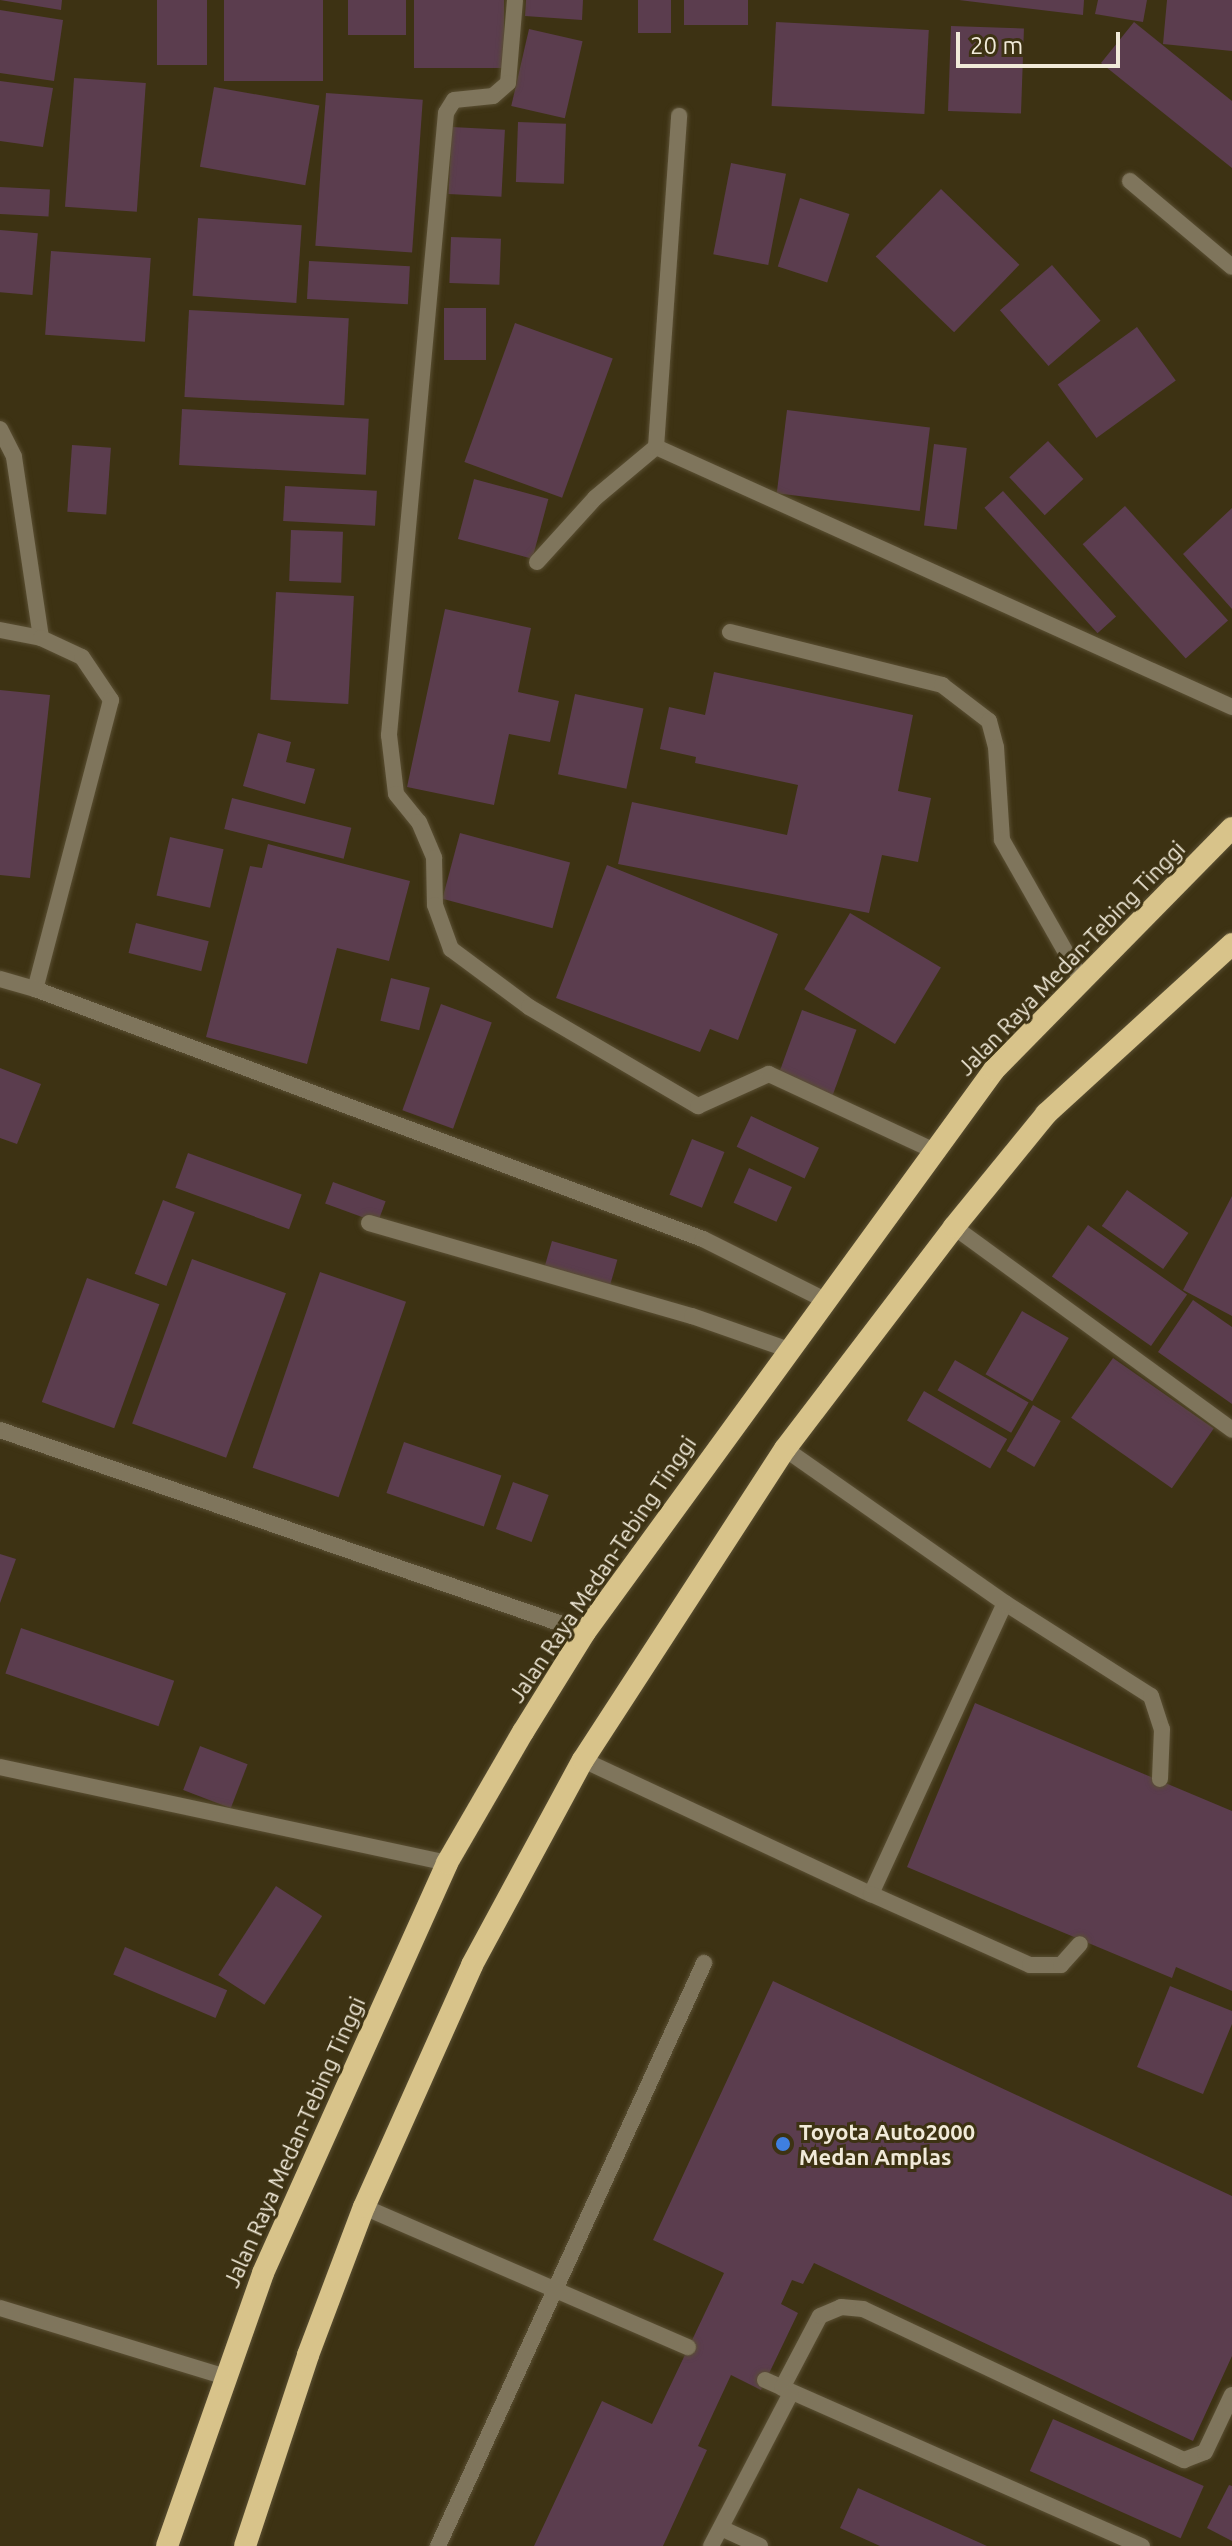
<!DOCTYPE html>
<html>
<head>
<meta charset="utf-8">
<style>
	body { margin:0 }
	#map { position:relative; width:1232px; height:2546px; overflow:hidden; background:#3d3213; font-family:Ubuntu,sans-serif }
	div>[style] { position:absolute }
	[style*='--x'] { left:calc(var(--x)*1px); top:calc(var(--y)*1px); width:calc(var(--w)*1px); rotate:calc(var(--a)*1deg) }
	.building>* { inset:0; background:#5b3d4e; transform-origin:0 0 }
	.roads { filter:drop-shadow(0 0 2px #5a4f33) drop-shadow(0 0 2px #5a4f33) }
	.service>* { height:16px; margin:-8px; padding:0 8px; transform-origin:8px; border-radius:8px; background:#7f755c }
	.minor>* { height:16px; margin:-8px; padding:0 8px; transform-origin:8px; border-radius:8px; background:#7f755c }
	.trunk>* { height:22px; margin:-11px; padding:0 11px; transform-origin:11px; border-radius:11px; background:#d8c38a }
	.dots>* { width:22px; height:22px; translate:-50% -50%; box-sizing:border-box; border:4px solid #3d3213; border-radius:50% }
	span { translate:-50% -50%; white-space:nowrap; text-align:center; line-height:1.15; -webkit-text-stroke:6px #3d3213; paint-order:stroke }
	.street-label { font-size:22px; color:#f1ead9 }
	.poi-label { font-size:22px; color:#f1ead9; font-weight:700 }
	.left { translate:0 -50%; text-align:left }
	.scale { position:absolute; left:956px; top:32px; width:164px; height:36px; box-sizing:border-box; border:4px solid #f1ead9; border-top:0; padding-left:10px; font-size:24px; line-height:28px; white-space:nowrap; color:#f1ead9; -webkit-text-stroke:6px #3d3213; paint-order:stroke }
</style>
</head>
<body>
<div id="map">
	<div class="building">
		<div style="clip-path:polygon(0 0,62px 0,61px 10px)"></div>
		<div style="left:157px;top:0;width:50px;height:65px"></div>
		<div style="left:224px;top:0;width:99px;height:81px"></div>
		<div style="left:348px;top:0;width:58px;height:35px"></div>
		<div style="left:414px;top:0;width:90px;height:68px"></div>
		<div style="clip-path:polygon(526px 0,583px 0,582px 20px,525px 16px)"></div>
		<div style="left:638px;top:0;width:33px;height:33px"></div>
		<div style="left:684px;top:0;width:64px;height:25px"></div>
		<div style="clip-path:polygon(959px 0,1084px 0,1083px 15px)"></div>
		<div style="clip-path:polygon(1098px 0,1147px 0,1143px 22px,1095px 14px)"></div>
		<div style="clip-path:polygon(1167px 0,1232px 0,1232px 51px,1163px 44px)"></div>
		<div style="clip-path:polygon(0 10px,63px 20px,54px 81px,0 73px)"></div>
		<div style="left:776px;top:22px;width:153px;height:84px;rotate:3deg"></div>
		<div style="clip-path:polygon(1134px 22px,1232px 101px,1232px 168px,1101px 63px)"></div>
		<div style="left:951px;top:26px;width:73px;height:85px;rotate:2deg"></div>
		<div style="left:529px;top:29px;width:55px;height:79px;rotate:13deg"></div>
		<div style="left:74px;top:78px;width:72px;height:129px;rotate:4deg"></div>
		<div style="clip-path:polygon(0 81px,53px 88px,43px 147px,0 141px)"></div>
		<div style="left:214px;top:87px;width:107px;height:81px;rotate:10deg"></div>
		<div style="left:326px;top:93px;width:97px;height:153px;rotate:4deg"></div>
		<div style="left:518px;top:122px;width:48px;height:60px;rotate:2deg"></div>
		<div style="left:452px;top:127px;width:53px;height:67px;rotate:3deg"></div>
		<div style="left:731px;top:163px;width:56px;height:93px;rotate:11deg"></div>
		<div style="left:0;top:187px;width:50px;height:27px;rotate:3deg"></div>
		<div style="left:941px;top:189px;width:109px;height:94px;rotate:44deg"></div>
		<div style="left:800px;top:198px;width:52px;height:72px;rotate:18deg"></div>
		<div style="left:198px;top:218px;width:104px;height:78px;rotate:4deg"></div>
		<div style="left:0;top:230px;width:38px;height:62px;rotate:5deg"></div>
		<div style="left:451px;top:237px;width:50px;height:46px;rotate:2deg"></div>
		<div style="left:51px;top:251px;width:100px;height:84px;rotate:4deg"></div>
		<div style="left:309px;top:261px;width:101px;height:38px;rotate:3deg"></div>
		<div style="left:1052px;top:265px;width:74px;height:69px;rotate:49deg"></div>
		<div style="left:444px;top:308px;width:42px;height:52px"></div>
		<div style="left:189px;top:310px;width:160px;height:87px;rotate:3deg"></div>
		<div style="left:515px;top:323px;width:104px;height:148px;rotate:20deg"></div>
		<div style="left:1137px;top:327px;width:66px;height:98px;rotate:54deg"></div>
		<div style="left:182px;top:409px;width:187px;height:56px;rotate:3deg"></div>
		<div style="left:787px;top:410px;width:144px;height:84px;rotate:7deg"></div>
		<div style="left:1048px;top:441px;width:52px;height:53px;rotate:47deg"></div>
		<div style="left:934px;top:444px;width:33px;height:82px;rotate:7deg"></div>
		<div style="left:72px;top:445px;width:39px;height:67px;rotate:4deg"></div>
		<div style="left:474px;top:479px;width:77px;height:62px;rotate:15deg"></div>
		<div style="left:285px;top:486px;width:92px;height:35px;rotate:3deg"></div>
		<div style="left:1003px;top:491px;width:169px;height:25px;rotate:48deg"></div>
		<div style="left:1125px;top:506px;width:154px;height:57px;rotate:48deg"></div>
		<div style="clip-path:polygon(1232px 508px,1232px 609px,1183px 554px)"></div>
		<div style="left:291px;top:530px;width:52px;height:51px;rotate:2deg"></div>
		<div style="left:276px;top:592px;width:78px;height:108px;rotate:3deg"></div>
		<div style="clip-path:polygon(445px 609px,531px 628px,518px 692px,559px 701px,550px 742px,509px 734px,494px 805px,407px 787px)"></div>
		<div style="clip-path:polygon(714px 672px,913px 715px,898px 791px,931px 798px,918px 862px,882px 855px,869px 913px,618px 864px,632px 802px,787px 835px,798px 785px,695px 763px,696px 757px,660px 749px,669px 707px,705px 715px)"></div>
		<div style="clip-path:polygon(0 690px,50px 695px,30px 878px,0 875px)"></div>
		<div style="left:575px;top:694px;width:70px;height:82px;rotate:12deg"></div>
		<div style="clip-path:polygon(258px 733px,291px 742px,286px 762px,315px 769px,305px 804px,243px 786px)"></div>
		<div style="left:232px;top:798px;width:123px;height:32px;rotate:14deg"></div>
		<div style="left:460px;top:833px;width:114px;height:68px;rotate:15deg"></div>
		<div style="left:170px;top:837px;width:55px;height:60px;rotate:13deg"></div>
		<div style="clip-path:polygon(268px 844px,410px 881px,389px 961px,337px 948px,307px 1064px,206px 1037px,250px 866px,262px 868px)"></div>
		<div style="clip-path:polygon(607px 865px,778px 934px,738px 1040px,710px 1029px,700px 1052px,556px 998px)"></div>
		<div style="left:850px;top:913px;width:106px;height:89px;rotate:31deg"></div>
		<div style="left:136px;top:923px;width:75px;height:31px;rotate:14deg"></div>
		<div style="left:391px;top:978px;width:40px;height:44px;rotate:14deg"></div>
		<div style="left:441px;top:1004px;width:54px;height:113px;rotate:20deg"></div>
		<div style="left:802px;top:1010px;width:58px;height:70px;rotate:20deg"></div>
		<div style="clip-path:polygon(0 1068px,41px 1084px,17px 1144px,0 1138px)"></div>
		<div style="left:751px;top:1116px;width:75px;height:34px;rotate:25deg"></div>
		<div style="left:692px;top:1139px;width:35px;height:60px;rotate:22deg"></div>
		<div style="left:188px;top:1153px;width:121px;height:37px;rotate:20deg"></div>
		<div style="left:749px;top:1168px;width:47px;height:38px;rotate:24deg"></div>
		<div style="left:333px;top:1182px;width:56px;height:23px;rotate:20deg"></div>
		<div style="left:1127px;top:1190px;width:75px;height:44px;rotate:35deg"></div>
		<div style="clip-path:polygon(1232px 1196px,1232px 1316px,1183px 1290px)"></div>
		<div style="left:163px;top:1200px;width:34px;height:79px;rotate:21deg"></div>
		<div style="left:1088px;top:1225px;width:121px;height:63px;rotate:35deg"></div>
		<div style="left:552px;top:1241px;width:68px;height:32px;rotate:16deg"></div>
		<div style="left:192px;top:1259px;width:100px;height:175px;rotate:20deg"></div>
		<div style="left:320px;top:1272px;width:91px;height:207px;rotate:19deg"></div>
		<div style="left:87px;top:1278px;width:77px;height:132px;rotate:20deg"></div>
		<div style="clip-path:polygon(1193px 1300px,1232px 1327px,1232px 1404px,1158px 1352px)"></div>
		<div style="left:1022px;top:1311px;width:54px;height:73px;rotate:30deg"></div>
		<div style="left:1113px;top:1358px;width:123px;height:73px;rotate:35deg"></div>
		<div style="left:955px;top:1360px;width:85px;height:35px;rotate:30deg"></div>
		<div style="left:924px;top:1391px;width:96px;height:34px;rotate:30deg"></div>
		<div style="left:1033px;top:1405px;width:32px;height:53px;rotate:30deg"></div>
		<div style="left:404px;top:1442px;width:103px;height:54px;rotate:19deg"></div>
		<div style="left:513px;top:1482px;width:38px;height:50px;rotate:20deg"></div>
		<div style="clip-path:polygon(0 1554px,16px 1559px,0 1603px)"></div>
		<div style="left:21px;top:1628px;width:162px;height:48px;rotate:19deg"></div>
		<div style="clip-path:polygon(975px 1703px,1232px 1811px,1232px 1991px,1176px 1967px,1172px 1978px,907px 1867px)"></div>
		<div style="left:200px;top:1746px;width:51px;height:47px;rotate:21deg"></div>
		<div style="left:276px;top:1886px;width:55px;height:106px;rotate:33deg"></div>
		<div style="left:125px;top:1947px;width:111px;height:30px;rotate:23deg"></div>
		<div style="clip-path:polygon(773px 1981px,1232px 2196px,1232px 2356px,1193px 2441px,814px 2263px,803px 2284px,792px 2280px,781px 2304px,798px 2313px,761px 2390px,731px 2375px,698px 2446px,707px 2450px,663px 2546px,534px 2546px,602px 2401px,652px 2424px,724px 2273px,653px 2240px)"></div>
		<div style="clip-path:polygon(1170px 1986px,1232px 2011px,1232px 2024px,1203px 2094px,1137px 2067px)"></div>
		<div style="left:1053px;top:2419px;width:165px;height:57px;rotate:24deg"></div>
		<div style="clip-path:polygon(1229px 2485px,1232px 2486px,1232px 2541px,1207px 2528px)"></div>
		<div style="clip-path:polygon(858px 2488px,987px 2546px,880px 2546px,840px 2528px)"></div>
	</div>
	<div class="roads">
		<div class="service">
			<div style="--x:1130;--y:181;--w:133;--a:40.1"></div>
			<div style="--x:0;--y:429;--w:31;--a:63"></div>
			<div style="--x:14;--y:457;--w:183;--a:81.5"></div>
			<div style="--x:656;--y:447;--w:632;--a:24.29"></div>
			<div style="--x:537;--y:562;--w:86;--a:-47.8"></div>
			<div style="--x:595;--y:498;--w:80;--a:-39.9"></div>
			<div style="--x:656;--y:447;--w:332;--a:-86"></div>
			<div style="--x:0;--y:630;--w:42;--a:11"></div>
			<div style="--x:41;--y:638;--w:45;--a:24.9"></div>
			<div style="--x:82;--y:657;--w:52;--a:56"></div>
			<div style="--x:111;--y:700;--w:299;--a:104.7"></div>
			<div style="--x:35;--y:989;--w:713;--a:20.52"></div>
			<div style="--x:703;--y:1239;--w:134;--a:26.6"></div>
			<div style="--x:730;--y:632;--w:219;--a:14"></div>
			<div style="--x:942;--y:685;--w:59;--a:37.5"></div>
			<div style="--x:989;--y:721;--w:27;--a:75"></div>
			<div style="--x:996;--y:747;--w:93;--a:86.3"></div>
			<div style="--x:1002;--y:840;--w:160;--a:60.4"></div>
			<div style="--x:0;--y:979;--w:36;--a:16"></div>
			<div style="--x:369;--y:1223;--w:336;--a:16.1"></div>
			<div style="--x:692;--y:1316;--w:103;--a:19.3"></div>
			<div style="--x:0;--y:1430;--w:619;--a:19.05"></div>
			<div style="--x:1005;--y:1603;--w:173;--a:32.5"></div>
			<div style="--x:1151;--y:1696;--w:35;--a:72"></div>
			<div style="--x:1162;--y:1729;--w:50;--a:92.3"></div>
			<div style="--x:583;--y:1760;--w:318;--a:25"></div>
			<div style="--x:871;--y:1894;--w:320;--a:-65.3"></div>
			<div style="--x:1005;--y:1603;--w:269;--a:-145"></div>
			<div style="--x:0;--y:1767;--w:457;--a:12.1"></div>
			<div style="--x:871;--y:1894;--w:174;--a:24.1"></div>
			<div style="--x:1030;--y:1965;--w:31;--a:0"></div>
			<div style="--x:1061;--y:1965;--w:28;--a:-48"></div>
			<div style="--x:364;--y:2207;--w:353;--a:23.4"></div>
			<div style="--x:0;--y:2308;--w:233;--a:17"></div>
			<div style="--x:765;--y:2380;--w:412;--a:23.8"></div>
			<div style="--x:782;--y:2388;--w:81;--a:-62.2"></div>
			<div style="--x:820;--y:2316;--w:23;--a:-23"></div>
			<div style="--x:841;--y:2307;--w:22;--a:5"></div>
			<div style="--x:863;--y:2309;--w:355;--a:25.2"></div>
			<div style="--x:1184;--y:2460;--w:22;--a:-21"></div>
			<div style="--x:1205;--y:2452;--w:63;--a:-64.7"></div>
			<div style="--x:721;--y:2528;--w:43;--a:24.8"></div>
			<div style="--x:438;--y:2546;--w:641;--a:-65.47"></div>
			<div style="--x:711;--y:2546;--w:173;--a:-62.4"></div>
		</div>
		<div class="minor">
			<div style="--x:515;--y:0;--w:83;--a:94.8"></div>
			<div style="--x:508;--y:83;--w:20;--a:139"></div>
			<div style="--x:493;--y:96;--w:39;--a:174"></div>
			<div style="--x:454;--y:100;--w:15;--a:122"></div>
			<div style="--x:446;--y:113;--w:625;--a:95.24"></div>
			<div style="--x:389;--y:735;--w:59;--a:83.2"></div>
			<div style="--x:396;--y:794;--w:36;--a:51"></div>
			<div style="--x:419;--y:822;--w:39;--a:67"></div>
			<div style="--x:434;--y:858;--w:47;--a:88.8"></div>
			<div style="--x:435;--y:905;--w:47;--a:70"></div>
			<div style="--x:451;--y:949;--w:97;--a:36.6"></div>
			<div style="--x:529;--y:1007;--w:196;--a:30.4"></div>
			<div style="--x:698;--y:1106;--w:78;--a:-24.3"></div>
			<div style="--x:769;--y:1074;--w:183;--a:24.9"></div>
			<div style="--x:954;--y:1227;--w:344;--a:36.1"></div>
		</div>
		<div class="trunk">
			<div style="--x:167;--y:2546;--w:289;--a:-70.6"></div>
			<div style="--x:263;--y:2273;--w:449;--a:-65.8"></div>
			<div style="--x:447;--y:1863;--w:151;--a:-59.9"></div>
			<div style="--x:523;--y:1732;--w:118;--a:-58.2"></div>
			<div style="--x:585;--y:1632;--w:695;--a:-53.95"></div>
			<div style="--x:994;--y:1070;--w:339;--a:-45.5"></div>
			<div style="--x:245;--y:2546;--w:201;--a:-71.7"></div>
			<div style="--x:308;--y:2355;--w:158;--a:-69.3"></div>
			<div style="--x:364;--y:2207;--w:265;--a:-65.9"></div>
			<div style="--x:472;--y:1965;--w:233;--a:-61.6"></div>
			<div style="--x:583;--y:1760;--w:371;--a:-57"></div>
			<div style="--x:785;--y:1449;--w:279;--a:-52.7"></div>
			<div style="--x:954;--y:1227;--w:146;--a:-50.8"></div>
			<div style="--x:1046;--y:1114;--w:252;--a:-42.4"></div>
		</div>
	</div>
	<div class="dots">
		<div style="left:783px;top:2144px;background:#3f7fe0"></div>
	</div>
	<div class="street-label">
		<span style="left:1071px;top:958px;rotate:-46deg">Jalan Raya Medan-Tebing Tinggi</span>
		<span style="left:602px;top:1569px;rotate:-56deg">Jalan Raya Medan-Tebing Tinggi</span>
		<span style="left:294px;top:2142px;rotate:-66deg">Jalan Raya Medan-Tebing Tinggi</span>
	</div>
	<div class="poi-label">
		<span class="left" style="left:799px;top:2144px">Toyota Auto2000<br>Medan Amplas</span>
	</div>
	<div class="scale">20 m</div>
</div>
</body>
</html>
